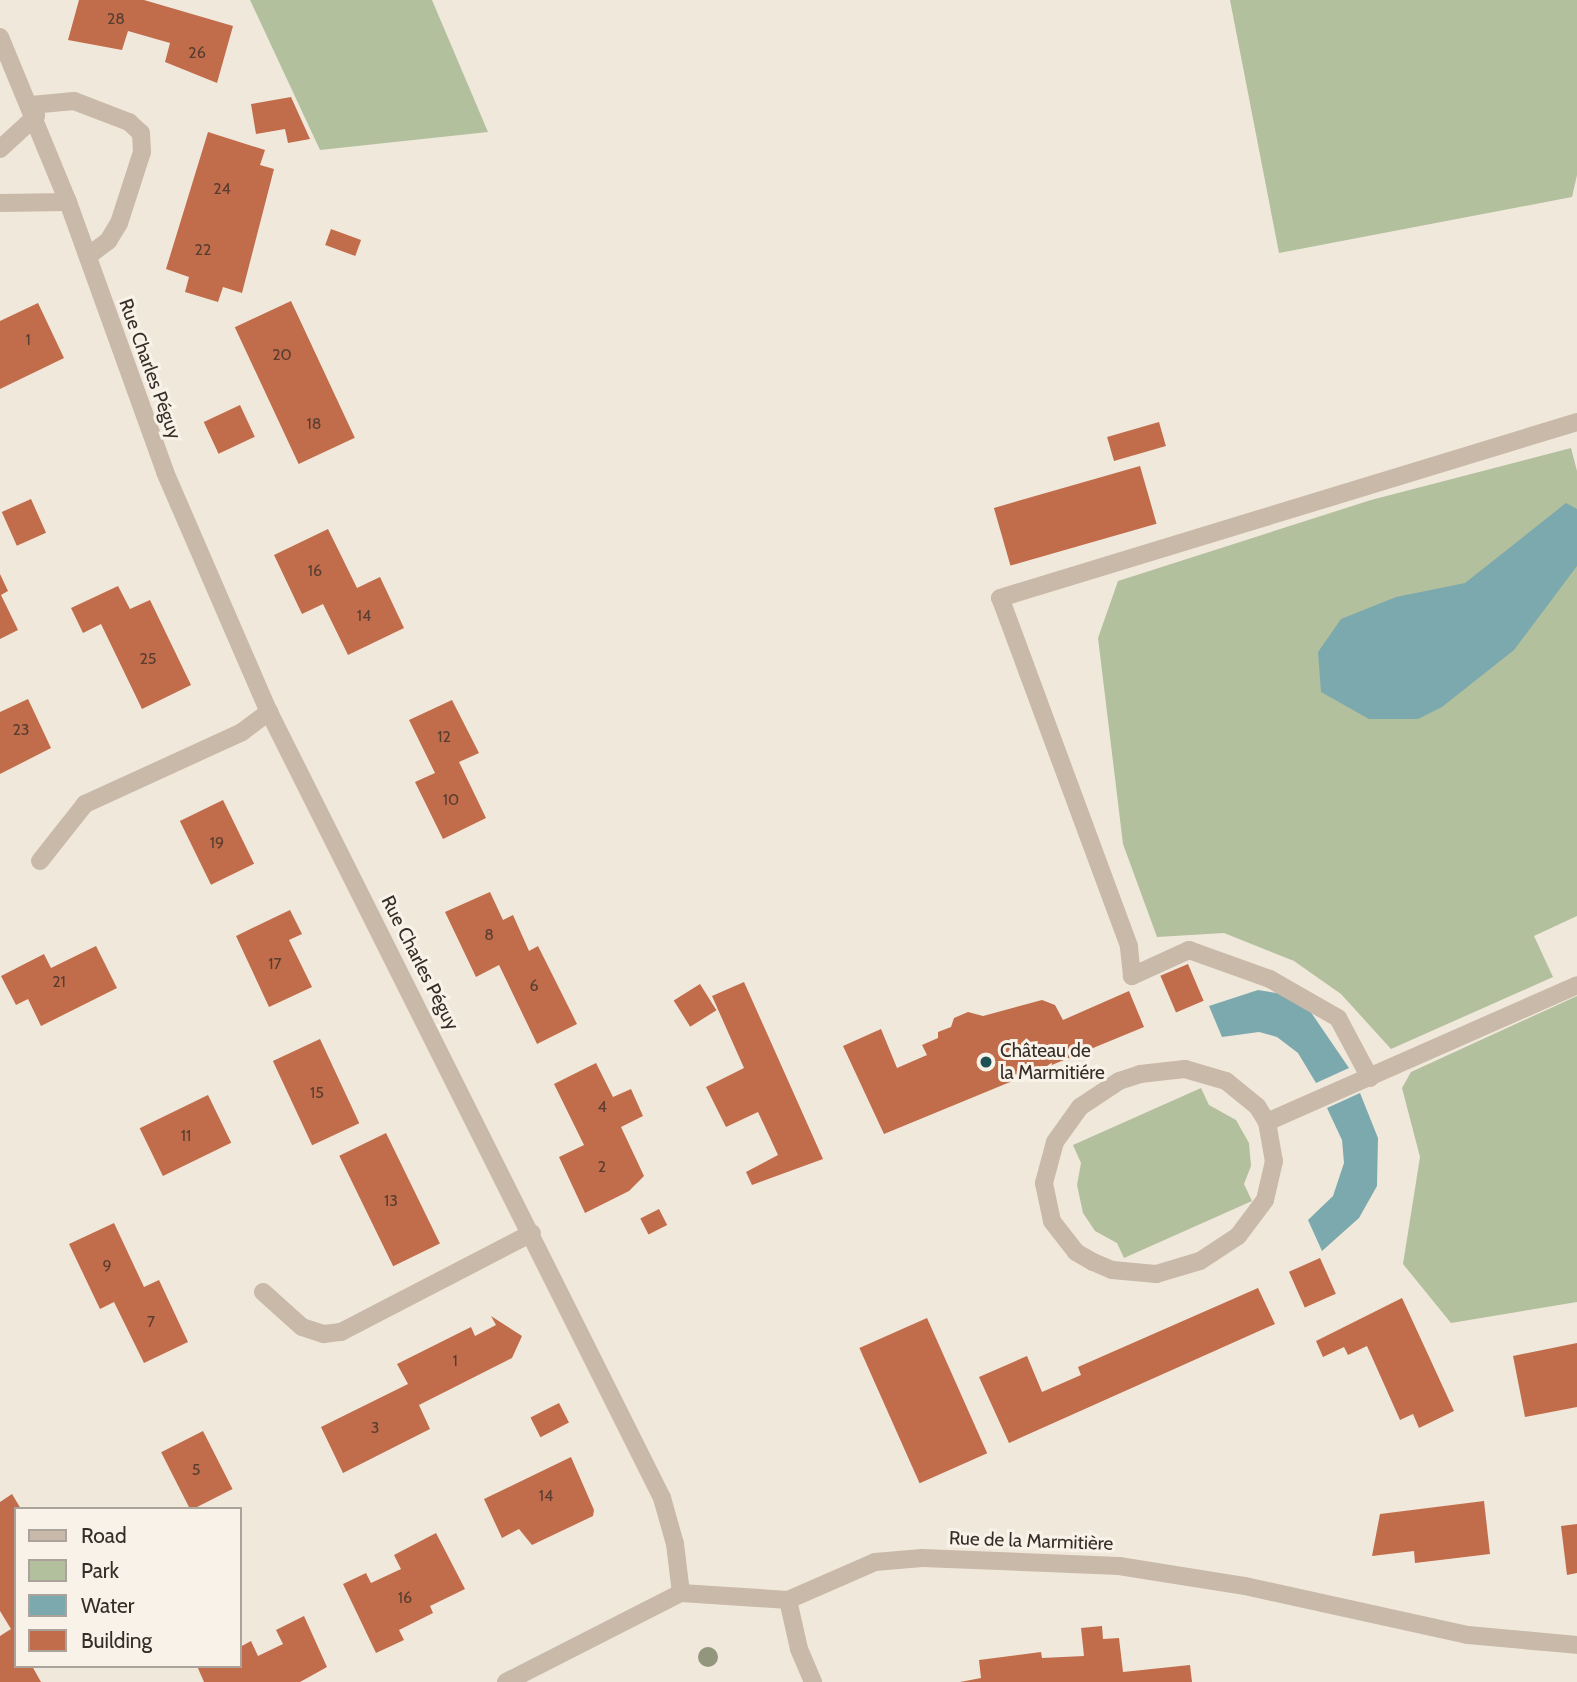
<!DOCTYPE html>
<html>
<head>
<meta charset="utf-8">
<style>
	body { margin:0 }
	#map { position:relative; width:1577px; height:1682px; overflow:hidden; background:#f1e8dc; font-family:Cabin,sans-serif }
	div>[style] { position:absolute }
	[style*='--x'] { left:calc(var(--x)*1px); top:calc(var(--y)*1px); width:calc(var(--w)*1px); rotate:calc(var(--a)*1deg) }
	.green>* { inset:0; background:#b2c09d }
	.water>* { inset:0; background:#7ca9ad }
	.building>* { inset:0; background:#c16c4a; transform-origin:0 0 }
	.minor>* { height:18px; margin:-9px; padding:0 9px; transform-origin:9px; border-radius:9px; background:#c9b9a9 }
	.trees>* { width:20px; height:20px; margin:-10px; border-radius:50%; background:#92967c }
	.dots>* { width:19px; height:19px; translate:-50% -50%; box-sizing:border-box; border:4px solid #f9f2e8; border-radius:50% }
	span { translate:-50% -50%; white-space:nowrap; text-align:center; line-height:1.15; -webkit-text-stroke:6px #f9f2e8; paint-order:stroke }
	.number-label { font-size:16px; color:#593d30 }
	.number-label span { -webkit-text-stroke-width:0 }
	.street-label { font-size:19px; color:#362d28 }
	.poi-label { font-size:19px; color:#362d28 }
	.left { translate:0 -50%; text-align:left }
	.legend { position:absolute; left:14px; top:1507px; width:228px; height:161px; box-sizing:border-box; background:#f9f2e8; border:2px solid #aba39b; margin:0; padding:9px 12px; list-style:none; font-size:21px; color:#362d28 }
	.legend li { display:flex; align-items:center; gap:14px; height:35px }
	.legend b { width:35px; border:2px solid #aba39b }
</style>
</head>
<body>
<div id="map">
	<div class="green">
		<div style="clip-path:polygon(250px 0,432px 0,488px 132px,320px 150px)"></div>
		<div style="clip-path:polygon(1230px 0,1577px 0,1577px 175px,1572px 197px,1279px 253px)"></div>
		<div style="clip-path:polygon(1571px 448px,1577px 471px,1577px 916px,1534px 936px,1553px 977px,1391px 1049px,1341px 994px,1294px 961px,1224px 933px,1157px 937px,1123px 844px,1098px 638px,1118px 581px,1371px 500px)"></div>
		<div style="clip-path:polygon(1577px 996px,1577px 1302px,1451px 1323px,1403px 1264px,1420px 1157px,1402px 1088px,1411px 1072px)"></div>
		<div style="clip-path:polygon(1201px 1088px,1209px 1105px,1236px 1120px,1249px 1143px,1251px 1166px,1244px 1184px,1252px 1201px,1124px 1258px,1117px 1243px,1095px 1231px,1083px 1213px,1077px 1185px,1081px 1163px,1073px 1145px)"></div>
	</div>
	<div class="water">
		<div style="clip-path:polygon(1566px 503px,1577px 509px,1577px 566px,1514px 650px,1442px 707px,1418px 719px,1369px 719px,1321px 692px,1318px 652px,1341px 619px,1396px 597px,1465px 583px)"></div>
		<div style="clip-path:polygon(1258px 990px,1283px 994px,1308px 1008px,1349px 1068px,1316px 1083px,1298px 1053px,1277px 1037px,1259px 1032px,1222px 1037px,1209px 1006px)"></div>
		<div style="clip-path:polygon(1360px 1093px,1378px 1138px,1377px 1186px,1359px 1218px,1322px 1251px,1308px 1220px,1333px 1196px,1344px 1163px,1342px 1140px,1327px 1108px)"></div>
	</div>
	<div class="building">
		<div style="clip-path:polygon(79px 0,144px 0,233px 26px,217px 83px,165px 62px,170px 43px,128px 31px,122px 50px,68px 40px)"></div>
		<div style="clip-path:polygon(291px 97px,310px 139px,288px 143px,285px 129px,256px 134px,251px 104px)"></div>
		<div style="clip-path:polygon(208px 132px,265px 150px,260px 165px,274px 169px,242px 293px,223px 287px,218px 302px,185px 292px,189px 277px,166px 269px)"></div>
		<div style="left:331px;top:229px;width:32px;height:17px;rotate:20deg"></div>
		<div style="left:291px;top:301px;width:151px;height:62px;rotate:65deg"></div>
		<div style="clip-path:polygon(38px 303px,64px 358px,0 389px,0 321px)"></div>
		<div style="left:240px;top:405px;width:35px;height:40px;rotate:65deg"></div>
		<div style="left:1159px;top:422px;width:25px;height:54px;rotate:74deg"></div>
		<div style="left:1140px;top:466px;width:60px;height:152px;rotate:74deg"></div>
		<div style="left:31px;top:499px;width:37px;height:32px;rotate:66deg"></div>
		<div style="clip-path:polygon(328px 529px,357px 588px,380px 577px,404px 628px,348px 655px,323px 604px,302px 614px,274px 555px)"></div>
		<div style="clip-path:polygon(0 574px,8px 591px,1px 595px,18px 630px,0 639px)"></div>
		<div style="clip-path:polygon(118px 586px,130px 609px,150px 600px,191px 685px,142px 709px,101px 624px,83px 633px,71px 608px)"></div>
		<div style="clip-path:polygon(28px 699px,51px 748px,0 774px,0 712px)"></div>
		<div style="clip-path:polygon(452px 700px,479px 753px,459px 762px,486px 818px,443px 839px,415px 782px,435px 773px,409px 720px)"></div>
		<div style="left:223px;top:800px;width:71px;height:48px;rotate:64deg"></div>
		<div style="clip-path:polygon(490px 892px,503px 920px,513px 915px,529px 951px,538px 946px,577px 1024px,537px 1044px,499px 965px,476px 977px,445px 912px)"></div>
		<div style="clip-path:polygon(290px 910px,302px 934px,289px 940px,312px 987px,269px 1007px,236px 936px)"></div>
		<div style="clip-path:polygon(96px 946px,117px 988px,41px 1026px,28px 999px,16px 1005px,1px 976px,44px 954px,51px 968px)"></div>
		<div style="left:1188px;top:964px;width:40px;height:30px;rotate:67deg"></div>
		<div style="clip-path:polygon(744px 982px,823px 1159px,752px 1185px,746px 1172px,778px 1155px,758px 1112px,726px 1127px,706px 1087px,744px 1068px,712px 996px)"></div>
		<div style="left:700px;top:984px;width:31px;height:31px;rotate:58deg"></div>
		<div style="clip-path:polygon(1129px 991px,1144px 1027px,884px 1134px,843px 1046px,881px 1029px,897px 1068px,927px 1055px,922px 1045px,938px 1038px,938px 1032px,951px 1027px,954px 1018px,968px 1012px,983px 1016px,1042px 1000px,1055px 1005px,1063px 1020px)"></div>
		<div style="left:320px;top:1039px;width:93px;height:52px;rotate:65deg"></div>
		<div style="clip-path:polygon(596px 1063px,613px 1097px,631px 1089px,643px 1116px,621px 1127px,644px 1176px,629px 1191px,585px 1213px,559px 1157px,584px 1145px,554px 1084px)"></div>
		<div style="left:208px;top:1095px;width:53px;height:76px;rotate:64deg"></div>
		<div style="left:386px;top:1133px;width:123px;height:52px;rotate:64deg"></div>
		<div style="left:659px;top:1209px;width:18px;height:21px;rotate:63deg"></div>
		<div style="clip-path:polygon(114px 1223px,144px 1287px,159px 1280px,188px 1342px,144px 1363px,114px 1302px,100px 1309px,69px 1244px)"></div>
		<div style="left:1320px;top:1258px;width:39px;height:34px;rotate:66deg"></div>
		<div style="clip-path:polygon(1258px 1288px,1275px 1324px,1009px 1443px,979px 1377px,1027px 1356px,1042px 1392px,1081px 1375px,1078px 1367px)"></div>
		<div style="clip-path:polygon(1402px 1298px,1454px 1411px,1419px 1428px,1413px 1414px,1400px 1420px,1367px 1346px,1348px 1355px,1344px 1347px,1323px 1357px,1316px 1341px)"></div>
		<div style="clip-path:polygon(491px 1316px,522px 1336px,512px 1358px,419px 1405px,430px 1429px,343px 1473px,321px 1427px,408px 1384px,397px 1364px,471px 1327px,475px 1336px,496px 1325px)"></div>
		<div style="left:927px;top:1318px;width:148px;height:74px;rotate:66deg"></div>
		<div style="clip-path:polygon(1577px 1343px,1577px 1407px,1525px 1417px,1513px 1356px)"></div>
		<div style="left:559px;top:1403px;width:22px;height:32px;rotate:63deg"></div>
		<div style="left:203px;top:1431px;width:65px;height:47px;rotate:63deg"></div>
		<div style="clip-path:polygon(571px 1457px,594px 1510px,593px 1516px,532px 1545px,519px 1529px,502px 1538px,484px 1499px)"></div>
		<div style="clip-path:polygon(12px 1494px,21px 1509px,16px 1509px,16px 1666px,32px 1666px,41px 1682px,0 1682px,0 1636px,11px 1629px,0 1611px,0 1502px)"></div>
		<div style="clip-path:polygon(1484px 1501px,1490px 1554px,1415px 1563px,1414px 1551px,1372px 1556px,1380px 1514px)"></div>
		<div style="clip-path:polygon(1577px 1524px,1577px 1573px,1567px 1575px,1561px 1526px)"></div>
		<div style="clip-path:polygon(436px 1533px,465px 1589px,430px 1606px,433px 1613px,399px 1630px,404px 1640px,376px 1653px,343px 1584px,366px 1573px,371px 1583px,401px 1569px,394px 1555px)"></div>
		<div style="clip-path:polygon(304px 1616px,327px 1667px,300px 1682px,204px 1682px,197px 1666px,240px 1666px,240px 1647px,251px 1641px,258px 1656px,283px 1644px,276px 1630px)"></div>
		<div style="clip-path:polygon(1102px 1626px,1103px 1639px,1119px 1638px,1123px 1672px,1190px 1665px,1192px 1682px,960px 1682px,981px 1678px,979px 1660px,1041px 1652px,1042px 1658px,1084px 1656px,1081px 1628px)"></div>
	</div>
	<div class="minor">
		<div style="--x:0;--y:37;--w:178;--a:67.6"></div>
		<div style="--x:68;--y:202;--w:287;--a:70.2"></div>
		<div style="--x:165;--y:472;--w:262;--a:66.6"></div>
		<div style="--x:269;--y:712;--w:879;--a:63.43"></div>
		<div style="--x:662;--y:1498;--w:48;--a:74.2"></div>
		<div style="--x:675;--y:1544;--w:49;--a:83"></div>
		<div style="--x:31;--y:105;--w:43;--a:-5.3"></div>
		<div style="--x:74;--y:101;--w:59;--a:20.9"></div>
		<div style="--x:129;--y:122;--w:16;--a:43"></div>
		<div style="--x:141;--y:133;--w:19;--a:87"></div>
		<div style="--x:142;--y:152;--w:75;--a:107.9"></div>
		<div style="--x:119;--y:223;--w:21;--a:121"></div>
		<div style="--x:108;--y:241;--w:25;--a:143"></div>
		<div style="--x:0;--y:149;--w:49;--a:-42.5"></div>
		<div style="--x:0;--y:203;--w:68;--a:-0.8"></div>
		<div style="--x:40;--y:861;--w:73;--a:-51.7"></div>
		<div style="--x:85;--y:804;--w:173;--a:-24.6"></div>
		<div style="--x:242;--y:732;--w:34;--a:-37"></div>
		<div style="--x:1185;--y:1069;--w:43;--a:16.3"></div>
		<div style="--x:1226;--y:1081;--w:40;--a:39"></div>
		<div style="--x:1257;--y:1106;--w:19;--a:58"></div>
		<div style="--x:1267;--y:1122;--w:40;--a:80"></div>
		<div style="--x:1274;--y:1161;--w:40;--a:103"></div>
		<div style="--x:1265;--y:1200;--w:45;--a:126.9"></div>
		<div style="--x:1238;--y:1236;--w:45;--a:146.7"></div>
		<div style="--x:1200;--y:1261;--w:46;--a:163.5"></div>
		<div style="--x:1156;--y:1274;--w:44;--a:-174.8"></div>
		<div style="--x:1112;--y:1270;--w:21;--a:-157"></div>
		<div style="--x:1093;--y:1262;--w:20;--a:-150"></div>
		<div style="--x:1076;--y:1252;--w:39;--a:-128"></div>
		<div style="--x:1052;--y:1221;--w:39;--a:-102"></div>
		<div style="--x:1044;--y:1183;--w:42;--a:-75"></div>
		<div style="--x:1055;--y:1142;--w:43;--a:-54.5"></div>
		<div style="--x:1080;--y:1107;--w:47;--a:-33.7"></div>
		<div style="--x:1119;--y:1081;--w:22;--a:-18"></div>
		<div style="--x:1140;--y:1074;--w:45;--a:-6.3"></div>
		<div style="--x:1370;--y:1078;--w:68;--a:-118.1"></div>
		<div style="--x:1338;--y:1018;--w:78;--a:-150.2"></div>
		<div style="--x:1270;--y:979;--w:86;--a:-160.3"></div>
		<div style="--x:1189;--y:950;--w:63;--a:155.5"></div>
		<div style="--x:1132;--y:976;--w:30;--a:-96"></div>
		<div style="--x:1129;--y:946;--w:371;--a:-110.3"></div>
		<div style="--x:1000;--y:598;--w:603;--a:-16.96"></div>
		<div style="--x:1267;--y:1122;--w:339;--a:-23.8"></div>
		<div style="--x:263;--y:1292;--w:52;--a:41.9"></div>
		<div style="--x:302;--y:1327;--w:23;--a:18"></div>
		<div style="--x:324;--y:1334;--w:17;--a:-7"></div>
		<div style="--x:341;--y:1332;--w:215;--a:-27.4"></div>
		<div style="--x:788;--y:1600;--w:50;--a:77.3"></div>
		<div style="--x:799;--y:1649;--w:36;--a:67"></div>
		<div style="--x:506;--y:1682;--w:196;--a:-27"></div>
		<div style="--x:681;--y:1593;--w:107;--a:3.7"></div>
		<div style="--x:788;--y:1600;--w:95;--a:-23.6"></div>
		<div style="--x:875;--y:1562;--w:47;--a:-4.9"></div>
		<div style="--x:922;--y:1558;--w:197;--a:2.3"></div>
		<div style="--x:1119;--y:1566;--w:128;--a:9"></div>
		<div style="--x:1245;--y:1586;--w:228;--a:12.4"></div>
		<div style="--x:1468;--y:1635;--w:109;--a:5.2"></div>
	</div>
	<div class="trees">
		<div style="left:708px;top:1657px"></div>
	</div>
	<div class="dots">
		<div style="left:986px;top:1062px;background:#1f5056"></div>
	</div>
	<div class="number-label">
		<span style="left:116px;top:19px">28</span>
		<span style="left:197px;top:53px">26</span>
		<span style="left:222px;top:189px">24</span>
		<span style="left:203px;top:250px">22</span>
		<span style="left:28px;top:340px">1</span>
		<span style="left:282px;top:355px">20</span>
		<span style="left:314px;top:424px">18</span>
		<span style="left:315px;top:571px">16</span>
		<span style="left:364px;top:616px">14</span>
		<span style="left:148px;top:659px">25</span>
		<span style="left:21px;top:730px">23</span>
		<span style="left:444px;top:737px">12</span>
		<span style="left:451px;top:800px">10</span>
		<span style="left:217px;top:843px">19</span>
		<span style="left:489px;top:935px">8</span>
		<span style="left:275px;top:964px">17</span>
		<span style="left:59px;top:982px">21</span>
		<span style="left:534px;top:986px">6</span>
		<span style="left:317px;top:1093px">15</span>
		<span style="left:602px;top:1107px">4</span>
		<span style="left:186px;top:1136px">11</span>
		<span style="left:602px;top:1167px">2</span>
		<span style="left:391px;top:1201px">13</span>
		<span style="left:107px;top:1266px">9</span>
		<span style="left:151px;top:1322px">7</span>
		<span style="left:455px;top:1361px">1</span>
		<span style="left:375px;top:1428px">3</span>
		<span style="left:196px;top:1470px">5</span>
		<span style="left:546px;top:1496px">14</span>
		<span style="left:405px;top:1598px">16</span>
	</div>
	<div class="street-label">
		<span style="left:150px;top:369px;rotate:70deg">Rue Charles Péguy</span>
		<span style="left:420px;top:963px;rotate:63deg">Rue Charles Péguy</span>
		<span style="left:1031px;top:1541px;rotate:2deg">Rue de la Marmitière</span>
	</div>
	<div class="poi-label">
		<span class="left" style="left:1000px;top:1062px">Château de<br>la Marmitiére</span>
	</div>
	<ul class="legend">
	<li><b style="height:9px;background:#c9b9a9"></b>Road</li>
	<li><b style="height:19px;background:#b2c09d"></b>Park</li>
	<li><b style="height:19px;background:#7ca9ad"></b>Water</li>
	<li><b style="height:19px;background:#c16c4a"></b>Building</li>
	</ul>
</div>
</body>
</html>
